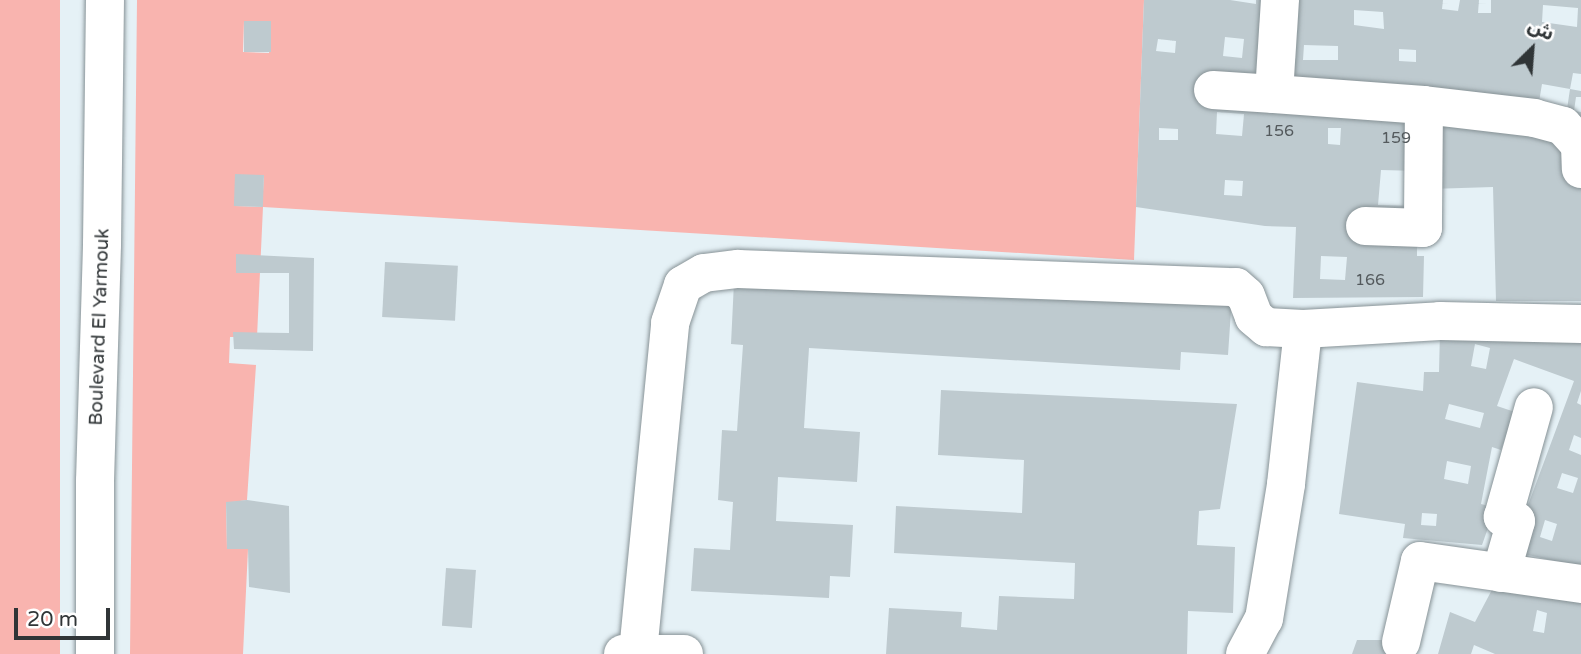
<!DOCTYPE html>
<html>
<head>
<meta charset="utf-8">
<style>
	body { margin:0 }
	#map { position:relative; width:1581px; height:654px; overflow:hidden; background:#e5f1f6; font-family:"Varela Round","Noto Sans Arabic",sans-serif }
	div>[style] { position:absolute }
	[style*='--x'] { left:calc(var(--x)*1px); top:calc(var(--y)*1px); width:calc(var(--w)*1px); rotate:calc(var(--a)*1deg) }
	.green>* { inset:0; background:#f9b4af; transform-origin:0 0 }
	.building>* { inset:0; background:#becacf; transform-origin:0 0 }
	.roads { filter:drop-shadow(0 0 2px #879296) drop-shadow(0 0 2px #879296) }
	.minor>* { height:38px; margin:-19px; padding:0 19px; transform-origin:19px; border-radius:19px; background:#fff }
	.major>* { height:38px; margin:-19px; padding:0 19px; transform-origin:19px; border-radius:19px; background:#fff }
	span { translate:-50% -50%; white-space:nowrap; text-align:center; line-height:1.15; -webkit-text-stroke:5px #fff; paint-order:stroke }
	.number-label { font-size:16px; color:#545a5d }
	.number-label span { -webkit-text-stroke-width:0 }
	.street-label { font-size:19px; color:#303537 }
	.north { position:absolute; left:1497px; top:14px; width:70px; height:70px; -webkit-text-stroke:5px #fff; paint-order:stroke; rotate:25deg; font-size:19px; font-weight:700; line-height:28px; text-align:center; color:#303537 }
	.north::after { content:''; display:block; margin:auto; width:24px; height:32px; background:#303537; clip-path:polygon(50% 0,100% 100%,50% 72%,0 100%) }
	.scale { position:absolute; left:14px; top:608px; width:96px; height:32px; box-sizing:border-box; border:4px solid #303537; border-top:0; padding-left:9px; font-size:21px; line-height:24px; white-space:nowrap; color:#303537; -webkit-text-stroke:5px #fff; paint-order:stroke }
</style>
</head>
<body>
<div id="map">
	<div class="green">
		<div style="left:0;top:0;width:60px;height:654px"></div>
		<div style="clip-path:polygon(evenodd,137px 0,1144px 0,1134px 260px,263px 207px,257px 337px,230px 337px,229px 363px,256px 365px,247px 500px,226px 503px,227px 549px,248px 549px,243px 654px,130px 654px,137px 0,244px 21px,271px 21px,269px 53px,243px 52px,244px 21px,137px 0,235px 175px,264px 175px,262px 207px,235px 206px,235px 175px)"></div>
	</div>
	<div class="building">
		<div style="clip-path:polygon(evenodd,1144px 0,1230px 0,1256px 4px,1256px 0,1271px 0,1267px 87px,1419px 109px,1419px 171px,1381px 170px,1378px 205px,1417px 206px,1417px 256px,1424px 256px,1423px 297px,1293px 298px,1296px 227px,1265px 226px,1136px 207px,1144px 0,1225px 37px,1244px 39px,1242px 58px,1223px 56px,1225px 37px,1144px 0,1158px 39px,1176px 41px,1175px 53px,1156px 51px,1158px 39px,1144px 0,1217px 112px,1244px 114px,1242px 136px,1216px 134px,1217px 112px,1144px 0,1159px 128px,1178px 129px,1178px 140px,1159px 140px,1159px 128px,1144px 0,1328px 128px,1341px 128px,1340px 145px,1328px 144px,1328px 128px,1144px 0,1225px 180px,1243px 181px,1242px 196px,1224px 195px,1225px 180px,1144px 0,1321px 256px,1347px 257px,1345px 280px,1320px 279px,1321px 256px)"></div>
		<div style="clip-path:polygon(evenodd,1283px 0,1443px 0,1442px 9px,1458px 11px,1460px 0,1479px 0,1478px 13px,1491px 13px,1491px 0,1581px 0,1581px 74px,1573px 73px,1570px 89px,1581px 91px,1581px 97px,1576px 97px,1574px 111px,1581px 112px,1581px 119px,1566px 116px,1570px 89px,1542px 84px,1538px 108px,1281px 89px,1283px 0,1543px 5px,1578px 8px,1577px 27px,1542px 22px,1543px 5px,1283px 0,1354px 10px,1383px 12px,1384px 29px,1354px 25px,1354px 10px,1283px 0,1304px 45px,1338px 46px,1338px 60px,1303px 60px,1304px 45px,1283px 0,1399px 49px,1416px 50px,1416px 62px,1399px 61px,1399px 49px)"></div>
		<div style="left:244px;top:21px;width:27px;height:31px"></div>
		<div style="clip-path:polygon(1430px 111px,1570px 142px,1571px 186px,1581px 186px,1581px 301px,1496px 301px,1493px 187px,1430px 189px)"></div>
		<div style="left:235px;top:174px;width:29px;height:32px;rotate:2deg"></div>
		<div style="clip-path:polygon(236px 254px,314px 258px,313px 351px,234px 349px,233px 332px,289px 333px,289px 273px,236px 273px)"></div>
		<div style="left:385px;top:262px;width:73px;height:55px;rotate:3deg"></div>
		<div style="clip-path:polygon(734px 282px,1047px 299px,1048px 284px,1232px 296px,1228px 355px,1181px 352px,1180px 370px,809px 348px,804px 428px,860px 432px,857px 482px,778px 477px,776px 521px,853px 525px,850px 577px,830px 576px,829px 598px,691px 591px,694px 548px,730px 550px,733px 502px,718px 500px,722px 430px,737px 431px,743px 345px,731px 344px)"></div>
		<div style="clip-path:polygon(evenodd,1440px 331px,1581px 335px,1581px 391px,1577px 403px,1581px 405px,1581px 438px,1574px 435px,1569px 450px,1581px 455px,1581px 567px,1511px 551px,1574px 381px,1514px 359px,1497px 406px,1515px 412px,1501px 450px,1492px 447px,1481px 504px,1495px 508px,1482px 545px,1403px 538px,1405px 524px,1339px 514px,1357px 382px,1423px 391px,1424px 372px,1439px 372px,1440px 331px,1475px 344px,1490px 348px,1486px 369px,1471px 366px,1475px 344px,1440px 331px,1449px 404px,1484px 413px,1480px 428px,1445px 419px,1449px 404px,1440px 331px,1447px 461px,1471px 466px,1468px 484px,1444px 479px,1447px 461px,1440px 331px,1562px 473px,1578px 478px,1573px 493px,1557px 488px,1562px 473px,1440px 331px,1422px 513px,1437px 514px,1436px 526px,1421px 525px,1422px 513px,1440px 331px,1545px 520px,1557px 524px,1552px 541px,1540px 537px,1545px 520px)"></div>
		<div style="clip-path:polygon(941px 390px,1237px 404px,1220px 509px,1199px 511px,1197px 545px,1235px 547px,1233px 613px,1188px 611px,1187px 654px,886px 654px,889px 608px,962px 612px,961px 627px,997px 630px,999px 596px,1074px 599px,1075px 563px,894px 553px,896px 506px,1022px 513px,1024px 460px,938px 455px)"></div>
		<div style="clip-path:polygon(247px 500px,289px 506px,290px 593px,249px 587px,248px 549px,227px 549px,226px 502px)"></div>
		<div style="left:446px;top:568px;width:30px;height:58px;rotate:4deg"></div>
		<div style="clip-path:polygon(evenodd,1496px 582px,1581px 594px,1581px 654px,1495px 654px,1474px 645px,1471px 654px,1438px 654px,1450px 612px,1475px 622px,1496px 582px,1537px 610px,1547px 613px,1544px 633px,1533px 631px,1537px 610px)"></div>
		<div style="clip-path:polygon(1357px 640px,1385px 640px,1415px 654px,1352px 654px)"></div>
	</div>
	<div class="roads">
		<div class="minor">
			<div style="--x:1280;--y:0;--w:94;--a:93.7"></div>
			<div style="--x:1274;--y:94;--w:150;--a:4.2"></div>
			<div style="--x:1424;--y:105;--w:123;--a:90.5"></div>
			<div style="--x:1423;--y:228;--w:58;--a:-178"></div>
			<div style="--x:1213;--y:90;--w:61;--a:3.8"></div>
			<div style="--x:1424;--y:105;--w:111;--a:6.7"></div>
			<div style="--x:1534;--y:118;--w:30;--a:15"></div>
			<div style="--x:1563;--y:126;--w:25;--a:48"></div>
			<div style="--x:1580;--y:145;--w:24;--a:88"></div>
			<div style="--x:1501;--y:573;--w:54;--a:-73.9"></div>
			<div style="--x:1516;--y:521;--w:14;--a:-163"></div>
			<div style="--x:1503;--y:517;--w:114;--a:-74.3"></div>
			<div style="--x:1401;--y:642;--w:83;--a:-76.8"></div>
			<div style="--x:1420;--y:561;--w:163;--a:8.1"></div>
			<div style="--x:638;--y:652;--w:331;--a:-84.4"></div>
			<div style="--x:670;--y:323;--w:40;--a:-71.1"></div>
			<div style="--x:683;--y:285;--w:24;--a:-30"></div>
			<div style="--x:704;--y:273;--w:34;--a:-7"></div>
			<div style="--x:738;--y:269;--w:498;--a:2.1"></div>
			<div style="--x:1236;--y:287;--w:13;--a:42"></div>
			<div style="--x:1246;--y:296;--w:22;--a:69"></div>
			<div style="--x:1254;--y:317;--w:16;--a:40"></div>
			<div style="--x:1266;--y:327;--w:37;--a:3"></div>
			<div style="--x:623;--y:654;--w:61;--a:0"></div>
			<div style="--x:1245;--y:654;--w:40;--a:-62"></div>
			<div style="--x:1264;--y:619;--w:137;--a:-80.7"></div>
			<div style="--x:1286;--y:484;--w:156;--a:-83.7"></div>
			<div style="--x:1303;--y:329;--w:137;--a:-3.3"></div>
			<div style="--x:1440;--y:321;--w:141;--a:1.2"></div>
		</div>
		<div class="major">
			<div style="--x:95;--y:654;--w:173;--a:-90"></div>
			<div style="--x:95;--y:481;--w:237;--a:-88.3"></div>
			<div style="--x:102;--y:244;--w:244;--a:-89.3"></div>
		</div>
	</div>
	<div class="number-label">
		<span style="left:1279px;top:131px">156</span>
		<span style="left:1396px;top:138px">159</span>
		<span style="left:1370px;top:280px">166</span>
	</div>
	<div class="street-label">
		<span style="left:100px;top:327px;rotate:-88deg">Boulevard El Yarmouk</span>
	</div>
	<div class="north">ش</div>
	<div class="scale">20 m</div>
</div>
</body>
</html>
